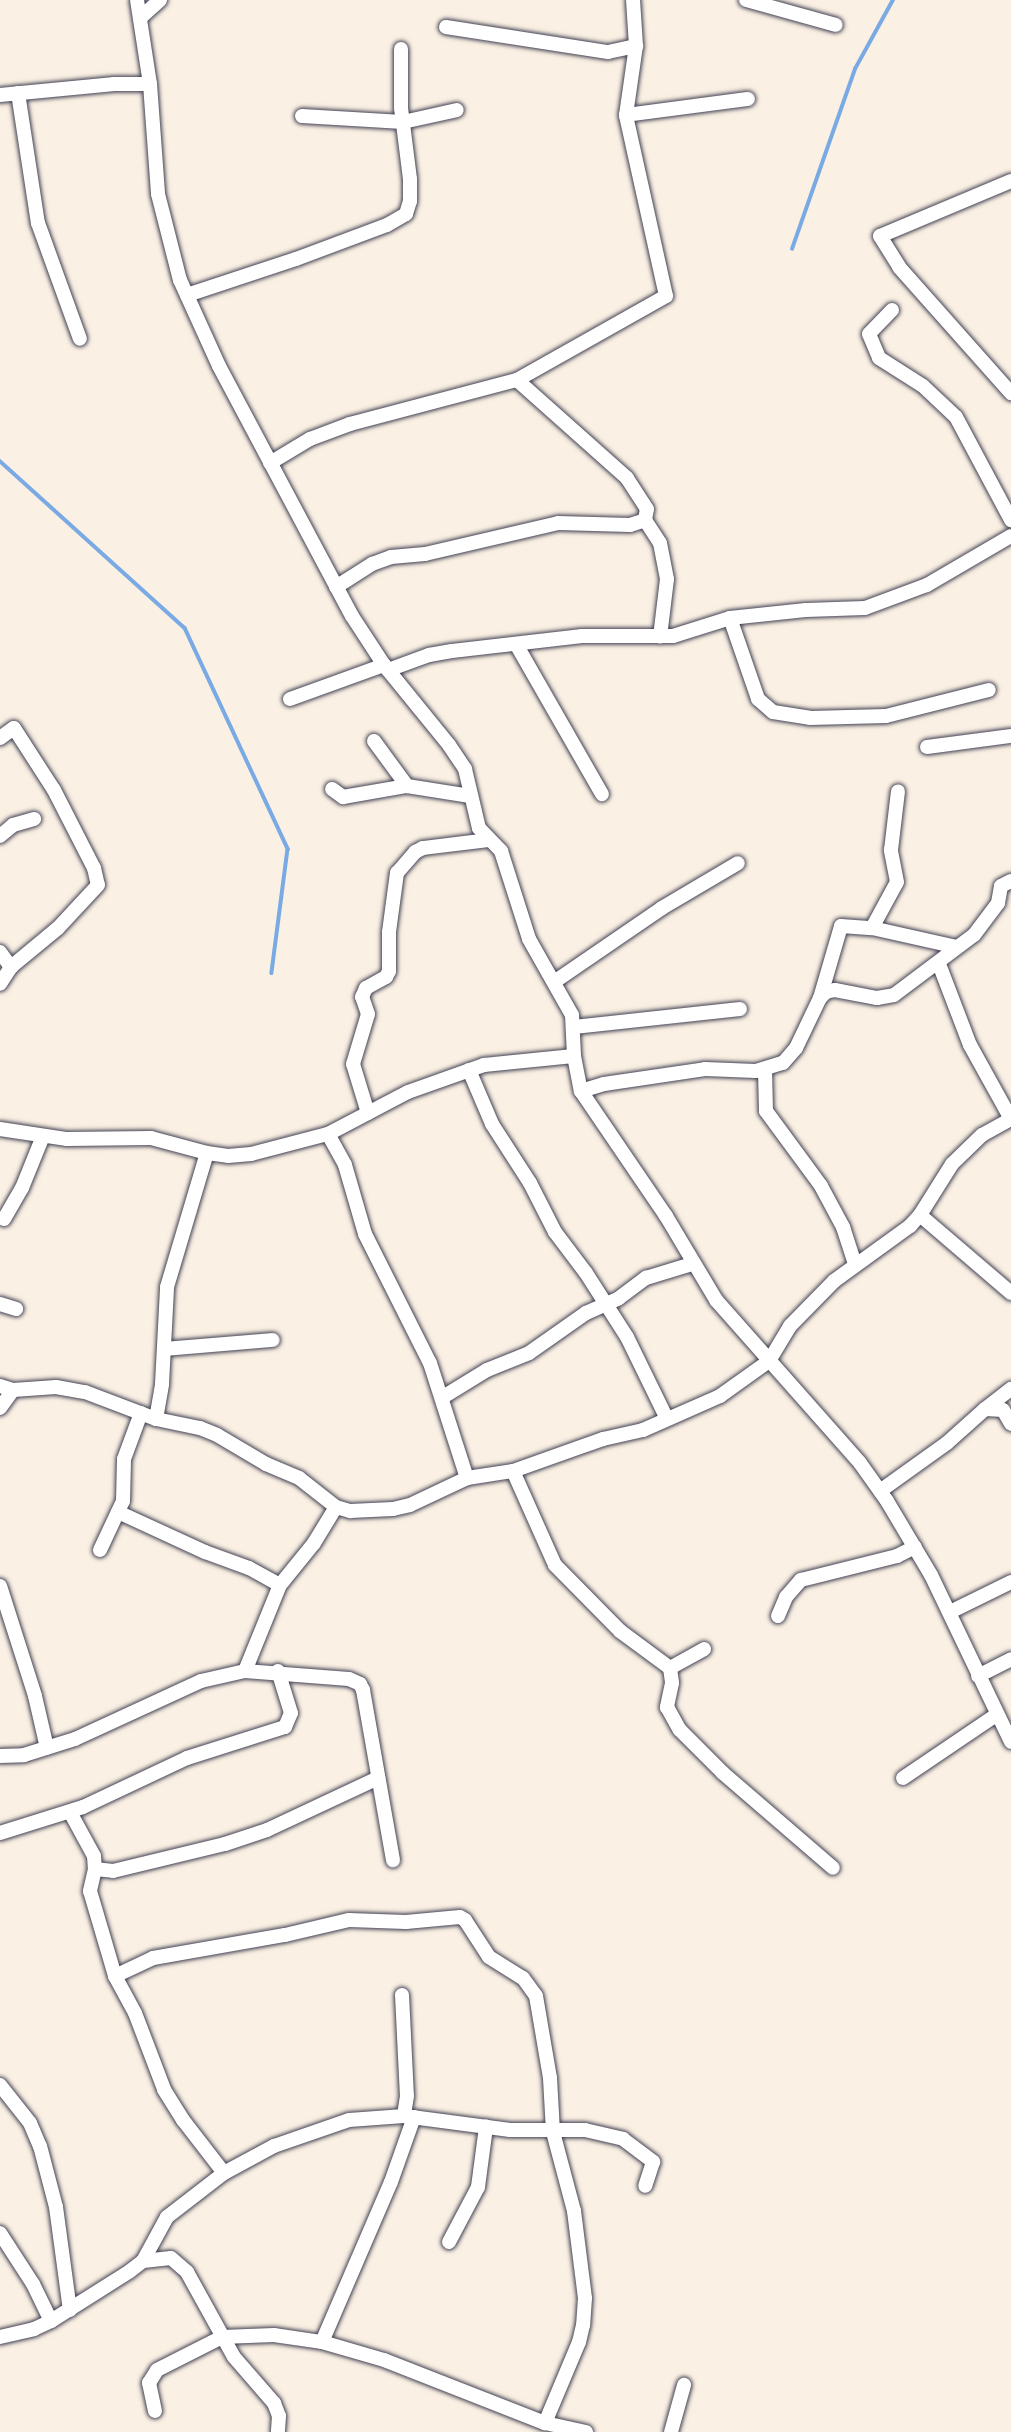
<!DOCTYPE html>
<html>
<head>
<meta charset="utf-8">
<style>
	body { margin:0 }
	#map { position:relative; width:1011px; height:2432px; overflow:hidden; background:#faf0e3; font-family:Pangolin,sans-serif }
	div>[style] { position:absolute }
	[style*='--x'] { left:calc(var(--x)*1px); top:calc(var(--y)*1px); width:calc(var(--w)*1px); rotate:calc(var(--a)*1deg) }
	.stream>* { height:3.5px; margin:-1.75px; padding:0 1.75px; transform-origin:1.75px; border-radius:1.75px; background:#7aaae4 }
	.roads { filter:drop-shadow(0 0 2px #424154) drop-shadow(0 0 2px #424154) }
	.minor>* { height:14px; margin:-7px; padding:0 7px; transform-origin:7px; border-radius:7px; background:#fff }
	span { translate:-50% -50%; white-space:nowrap; text-align:center; line-height:1.15; -webkit-text-stroke:5px #fff; paint-order:stroke }
</style>
</head>
<body>
<div id="map">
	<div class="stream">
		<div style="--x:792;--y:249;--w:191;--a:-70.7"></div>
		<div style="--x:855;--y:69;--w:79;--a:-61.2"></div>
		<div style="--x:0;--y:461;--w:249;--a:42.1"></div>
		<div style="--x:185;--y:628;--w:244;--a:65"></div>
		<div style="--x:288;--y:849;--w:125;--a:97.4"></div>
	</div>
	<div class="roads">
		<div class="minor">
			<div style="--x:137;--y:0;--w:85;--a:81.2"></div>
			<div style="--x:150;--y:84;--w:110;--a:85.8"></div>
			<div style="--x:158;--y:194;--w:89;--a:75.7"></div>
			<div style="--x:180;--y:280;--w:94;--a:65.6"></div>
			<div style="--x:219;--y:366;--w:283;--a:62"></div>
			<div style="--x:352;--y:616;--w:59;--a:56.9"></div>
			<div style="--x:384;--y:665;--w:103;--a:50.9"></div>
			<div style="--x:449;--y:745;--w:29;--a:56"></div>
			<div style="--x:465;--y:769;--w:61;--a:76.7"></div>
			<div style="--x:479;--y:828;--w:32;--a:46"></div>
			<div style="--x:501;--y:851;--w:92;--a:72.3"></div>
			<div style="--x:529;--y:939;--w:87;--a:60.5"></div>
			<div style="--x:572;--y:1015;--w:41;--a:87.2"></div>
			<div style="--x:574;--y:1056;--w:36;--a:79"></div>
			<div style="--x:581;--y:1091;--w:151;--a:55.8"></div>
			<div style="--x:666;--y:1216;--w:98;--a:59.2"></div>
			<div style="--x:716;--y:1300;--w:217;--a:48.5"></div>
			<div style="--x:860;--y:1463;--w:47;--a:54.6"></div>
			<div style="--x:887;--y:1501;--w:86;--a:59.3"></div>
			<div style="--x:931;--y:1575;--w:185;--a:64.4"></div>
			<div style="--x:746;--y:0;--w:93;--a:15.5"></div>
			<div style="--x:140;--y:18;--w:27;--a:-42"></div>
			<div style="--x:446;--y:27;--w:164;--a:8.8"></div>
			<div style="--x:608;--y:52;--w:29;--a:-12"></div>
			<div style="--x:18;--y:93;--w:132;--a:81.3"></div>
			<div style="--x:38;--y:223;--w:123;--a:70.1"></div>
			<div style="--x:0;--y:95;--w:115;--a:-5.5"></div>
			<div style="--x:114;--y:84;--w:36;--a:0"></div>
			<div style="--x:626;--y:115;--w:123;--a:-7.5"></div>
			<div style="--x:302;--y:116;--w:101;--a:3.4"></div>
			<div style="--x:403;--y:122;--w:55;--a:-12.5"></div>
			<div style="--x:1011;--y:181;--w:142;--a:157.2"></div>
			<div style="--x:880;--y:236;--w:36;--a:58"></div>
			<div style="--x:899;--y:267;--w:169;--a:48.4"></div>
			<div style="--x:187;--y:295;--w:115;--a:-18.3"></div>
			<div style="--x:296;--y:259;--w:97;--a:-20.5"></div>
			<div style="--x:387;--y:225;--w:22;--a:-30"></div>
			<div style="--x:406;--y:214;--w:14;--a:-73"></div>
			<div style="--x:410;--y:201;--w:22;--a:-90"></div>
			<div style="--x:410;--y:179;--w:72;--a:-97.2"></div>
			<div style="--x:401;--y:108;--w:59;--a:-90"></div>
			<div style="--x:892;--y:310;--w:33;--a:134"></div>
			<div style="--x:869;--y:334;--w:26;--a:67"></div>
			<div style="--x:879;--y:358;--w:52;--a:32.5"></div>
			<div style="--x:923;--y:386;--w:45;--a:43.2"></div>
			<div style="--x:956;--y:417;--w:117;--a:61.9"></div>
			<div style="--x:270;--y:463;--w:47;--a:-31"></div>
			<div style="--x:310;--y:439;--w:43;--a:-20.6"></div>
			<div style="--x:350;--y:424;--w:173;--a:-14.8"></div>
			<div style="--x:517;--y:380;--w:171;--a:-29.4"></div>
			<div style="--x:666;--y:296;--w:185;--a:-102.5"></div>
			<div style="--x:626;--y:115;--w:70;--a:-81.8"></div>
			<div style="--x:636;--y:46;--w:46;--a:-93.7"></div>
			<div style="--x:645;--y:520;--w:27;--a:57"></div>
			<div style="--x:660;--y:543;--w:37;--a:79"></div>
			<div style="--x:667;--y:579;--w:58;--a:96.9"></div>
			<div style="--x:336;--y:587;--w:43;--a:-32.6"></div>
			<div style="--x:372;--y:564;--w:20;--a:-20"></div>
			<div style="--x:391;--y:557;--w:34;--a:-5"></div>
			<div style="--x:425;--y:554;--w:137;--a:-13.1"></div>
			<div style="--x:558;--y:523;--w:72;--a:1.6"></div>
			<div style="--x:630;--y:525;--w:16;--a:-18"></div>
			<div style="--x:645;--y:520;--w:11;--a:-80"></div>
			<div style="--x:647;--y:509;--w:37;--a:-123"></div>
			<div style="--x:627;--y:478;--w:147;--a:-138.3"></div>
			<div style="--x:730;--y:618;--w:86;--a:70.9"></div>
			<div style="--x:758;--y:699;--w:20;--a:41"></div>
			<div style="--x:773;--y:712;--w:37;--a:9"></div>
			<div style="--x:810;--y:718;--w:76;--a:-1.5"></div>
			<div style="--x:886;--y:716;--w:106;--a:-14.2"></div>
			<div style="--x:516;--y:644;--w:173;--a:60.2"></div>
			<div style="--x:388;--y:670;--w:44;--a:-20.1"></div>
			<div style="--x:429;--y:655;--w:23;--a:-10"></div>
			<div style="--x:452;--y:651;--w:131;--a:-6.6"></div>
			<div style="--x:582;--y:636;--w:91;--a:0"></div>
			<div style="--x:673;--y:636;--w:60;--a:-17.5"></div>
			<div style="--x:730;--y:618;--w:76;--a:-6"></div>
			<div style="--x:806;--y:610;--w:59;--a:-1.9"></div>
			<div style="--x:865;--y:608;--w:66;--a:-20.4"></div>
			<div style="--x:927;--y:585;--w:97;--a:-30.3"></div>
			<div style="--x:290;--y:699;--w:100;--a:-19.9"></div>
			<div style="--x:0;--y:738;--w:17;--a:-36"></div>
			<div style="--x:14;--y:728;--w:74;--a:57.2"></div>
			<div style="--x:54;--y:790;--w:88;--a:62.9"></div>
			<div style="--x:94;--y:868;--w:17;--a:77"></div>
			<div style="--x:98;--y:885;--w:59;--a:132.9"></div>
			<div style="--x:58;--y:928;--w:61;--a:140.3"></div>
			<div style="--x:374;--y:741;--w:56;--a:53.7"></div>
			<div style="--x:407;--y:786;--w:64;--a:9"></div>
			<div style="--x:927;--y:747;--w:85;--a:-7.5"></div>
			<div style="--x:332;--y:789;--w:14;--a:36"></div>
			<div style="--x:343;--y:797;--w:65;--a:-9.8"></div>
			<div style="--x:0;--y:836;--w:17;--a:-40"></div>
			<div style="--x:13;--y:825;--w:22;--a:-16"></div>
			<div style="--x:872;--y:928;--w:52;--a:-61.5"></div>
			<div style="--x:897;--y:882;--w:33;--a:-101"></div>
			<div style="--x:891;--y:850;--w:59;--a:-83.2"></div>
			<div style="--x:0;--y:952;--w:19;--a:54"></div>
			<div style="--x:11;--y:967;--w:20;--a:123"></div>
			<div style="--x:939;--y:964;--w:87;--a:69.1"></div>
			<div style="--x:970;--y:1045;--w:85;--a:61"></div>
			<div style="--x:554;--y:982;--w:131;--a:-34.4"></div>
			<div style="--x:662;--y:908;--w:88;--a:-30.6"></div>
			<div style="--x:820;--y:998;--w:75;--a:-73.7"></div>
			<div style="--x:841;--y:926;--w:31;--a:4"></div>
			<div style="--x:872;--y:928;--w:87;--a:12.6"></div>
			<div style="--x:574;--y:1027;--w:167;--a:-6.2"></div>
			<div style="--x:469;--y:1070;--w:59;--a:66.9"></div>
			<div style="--x:492;--y:1124;--w:70;--a:57.2"></div>
			<div style="--x:530;--y:1183;--w:55;--a:63"></div>
			<div style="--x:555;--y:1232;--w:51;--a:52.9"></div>
			<div style="--x:586;--y:1273;--w:76;--a:57.4"></div>
			<div style="--x:627;--y:1337;--w:91;--a:64"></div>
			<div style="--x:765;--y:1070;--w:41;--a:88.6"></div>
			<div style="--x:766;--y:1111;--w:93;--a:53.7"></div>
			<div style="--x:821;--y:1186;--w:47;--a:61.8"></div>
			<div style="--x:843;--y:1227;--w:40;--a:72"></div>
			<div style="--x:581;--y:1091;--w:24;--a:-17"></div>
			<div style="--x:604;--y:1084;--w:102;--a:-8.4"></div>
			<div style="--x:705;--y:1069;--w:51;--a:2.2"></div>
			<div style="--x:756;--y:1071;--w:28;--a:-17"></div>
			<div style="--x:783;--y:1063;--w:20;--a:-49"></div>
			<div style="--x:796;--y:1048;--w:55;--a:-64.4"></div>
			<div style="--x:820;--y:998;--w:8;--a:-45"></div>
			<div style="--x:826;--y:992;--w:9;--a:-13"></div>
			<div style="--x:835;--y:990;--w:43;--a:10.8"></div>
			<div style="--x:877;--y:998;--w:17;--a:-10"></div>
			<div style="--x:894;--y:995;--w:100;--a:-36.9"></div>
			<div style="--x:974;--y:935;--w:40;--a:-53"></div>
			<div style="--x:998;--y:903;--w:17;--a:-80"></div>
			<div style="--x:1001;--y:886;--w:11;--a:-27"></div>
			<div style="--x:368;--y:1113;--w:51;--a:-107"></div>
			<div style="--x:353;--y:1064;--w:52;--a:-73.3"></div>
			<div style="--x:368;--y:1014;--w:18;--a:-109"></div>
			<div style="--x:362;--y:997;--w:10;--a:-66"></div>
			<div style="--x:366;--y:988;--w:23;--a:-29"></div>
			<div style="--x:386;--y:977;--w:7;--a:-63"></div>
			<div style="--x:389;--y:971;--w:39;--a:-90"></div>
			<div style="--x:389;--y:932;--w:60;--a:-82.3"></div>
			<div style="--x:397;--y:873;--w:28;--a:-49"></div>
			<div style="--x:415;--y:852;--w:9;--a:-27"></div>
			<div style="--x:423;--y:848;--w:65;--a:-7"></div>
			<div style="--x:0;--y:1129;--w:68;--a:8.5"></div>
			<div style="--x:67;--y:1139;--w:84;--a:-0.7"></div>
			<div style="--x:151;--y:1138;--w:58;--a:15"></div>
			<div style="--x:207;--y:1153;--w:21;--a:8"></div>
			<div style="--x:228;--y:1156;--w:23;--a:-5"></div>
			<div style="--x:251;--y:1154;--w:80;--a:-14.6"></div>
			<div style="--x:328;--y:1134;--w:90;--a:-27.7"></div>
			<div style="--x:408;--y:1092;--w:81;--a:-19.6"></div>
			<div style="--x:484;--y:1065;--w:90;--a:-5.7"></div>
			<div style="--x:328;--y:1134;--w:35;--a:61"></div>
			<div style="--x:345;--y:1165;--w:72;--a:73.8"></div>
			<div style="--x:365;--y:1234;--w:144;--a:63.3"></div>
			<div style="--x:430;--y:1363;--w:121;--a:72.2"></div>
			<div style="--x:920;--y:1215;--w:120;--a:40.6"></div>
			<div style="--x:4;--y:1219;--w:36;--a:-60"></div>
			<div style="--x:22;--y:1188;--w:56;--a:-68"></div>
			<div style="--x:0;--y:1304;--w:17;--a:17"></div>
			<div style="--x:165;--y:1349;--w:108;--a:-4.8"></div>
			<div style="--x:0;--y:1386;--w:14;--a:17"></div>
			<div style="--x:13;--y:1390;--w:43;--a:-4"></div>
			<div style="--x:56;--y:1387;--w:29;--a:10"></div>
			<div style="--x:85;--y:1392;--w:76;--a:20.8"></div>
			<div style="--x:156;--y:1419;--w:45;--a:11.6"></div>
			<div style="--x:200;--y:1428;--w:18;--a:22"></div>
			<div style="--x:217;--y:1435;--w:57;--a:30.6"></div>
			<div style="--x:266;--y:1464;--w:36;--a:23"></div>
			<div style="--x:299;--y:1478;--w:47;--a:38.1"></div>
			<div style="--x:336;--y:1507;--w:15;--a:16"></div>
			<div style="--x:350;--y:1511;--w:43;--a:-2.7"></div>
			<div style="--x:393;--y:1509;--w:17;--a:-13"></div>
			<div style="--x:410;--y:1505;--w:63;--a:-25.3"></div>
			<div style="--x:467;--y:1478;--w:47;--a:-8.7"></div>
			<div style="--x:513;--y:1471;--w:96;--a:-19.6"></div>
			<div style="--x:603;--y:1439;--w:41;--a:-12.7"></div>
			<div style="--x:643;--y:1430;--w:84;--a:-23.8"></div>
			<div style="--x:720;--y:1396;--w:60;--a:-35.5"></div>
			<div style="--x:769;--y:1361;--w:41;--a:-59"></div>
			<div style="--x:790;--y:1326;--w:63;--a:-45.6"></div>
			<div style="--x:834;--y:1281;--w:94;--a:-35.9"></div>
			<div style="--x:910;--y:1226;--w:15;--a:-48"></div>
			<div style="--x:920;--y:1215;--w:60;--a:-57.9"></div>
			<div style="--x:952;--y:1164;--w:42;--a:-44"></div>
			<div style="--x:982;--y:1135;--w:33;--a:-29"></div>
			<div style="--x:443;--y:1397;--w:52;--a:-31.5"></div>
			<div style="--x:487;--y:1370;--w:45;--a:-22"></div>
			<div style="--x:529;--y:1353;--w:70;--a:-35.1"></div>
			<div style="--x:586;--y:1313;--w:36;--a:-24"></div>
			<div style="--x:619;--y:1298;--w:34;--a:-37"></div>
			<div style="--x:646;--y:1278;--w:48;--a:-16.9"></div>
			<div style="--x:0;--y:1408;--w:22;--a:-54"></div>
			<div style="--x:985;--y:1409;--w:33;--a:-38"></div>
			<div style="--x:156;--y:1419;--w:36;--a:-80"></div>
			<div style="--x:162;--y:1384;--w:97;--a:-87"></div>
			<div style="--x:167;--y:1287;--w:140;--a:-73.4"></div>
			<div style="--x:513;--y:1471;--w:103;--a:65.9"></div>
			<div style="--x:555;--y:1565;--w:93;--a:45.4"></div>
			<div style="--x:620;--y:1631;--w:62;--a:36.5"></div>
			<div style="--x:670;--y:1668;--w:39;--a:-29"></div>
			<div style="--x:880;--y:1491;--w:82;--a:-35.6"></div>
			<div style="--x:947;--y:1443;--w:51;--a:-41.8"></div>
			<div style="--x:985;--y:1409;--w:18;--a:3"></div>
			<div style="--x:1003;--y:1410;--w:16;--a:60"></div>
			<div style="--x:118;--y:1512;--w:96;--a:24.7"></div>
			<div style="--x:205;--y:1552;--w:47;--a:20"></div>
			<div style="--x:249;--y:1568;--w:35;--a:29"></div>
			<div style="--x:100;--y:1550;--w:54;--a:-64.9"></div>
			<div style="--x:123;--y:1501;--w:42;--a:-88.6"></div>
			<div style="--x:124;--y:1459;--w:49;--a:-69.7"></div>
			<div style="--x:0;--y:1586;--w:115;--a:72.3"></div>
			<div style="--x:35;--y:1696;--w:53;--a:77"></div>
			<div style="--x:950;--y:1612;--w:68;--a:-26.2"></div>
			<div style="--x:778;--y:1616;--w:21;--a:-67"></div>
			<div style="--x:786;--y:1597;--w:23;--a:-49"></div>
			<div style="--x:801;--y:1580;--w:99;--a:-14"></div>
			<div style="--x:897;--y:1556;--w:20;--a:-27"></div>
			<div style="--x:670;--y:1668;--w:15;--a:82"></div>
			<div style="--x:672;--y:1683;--w:25;--a:102"></div>
			<div style="--x:667;--y:1707;--w:26;--a:61"></div>
			<div style="--x:680;--y:1730;--w:61;--a:45"></div>
			<div style="--x:723;--y:1773;--w:145;--a:40.8"></div>
			<div style="--x:245;--y:1671;--w:93;--a:-67.9"></div>
			<div style="--x:280;--y:1585;--w:54;--a:-51"></div>
			<div style="--x:314;--y:1543;--w:42;--a:-58.6"></div>
			<div style="--x:978;--y:1676;--w:37;--a:-27"></div>
			<div style="--x:0;--y:1756;--w:24;--a:-2"></div>
			<div style="--x:24;--y:1755;--w:53;--a:-17.4"></div>
			<div style="--x:75;--y:1739;--w:139;--a:-24.7"></div>
			<div style="--x:201;--y:1681;--w:45;--a:-12.8"></div>
			<div style="--x:245;--y:1671;--w:104;--a:4.4"></div>
			<div style="--x:349;--y:1679;--w:12;--a:24"></div>
			<div style="--x:360;--y:1684;--w:7;--a:63"></div>
			<div style="--x:363;--y:1690;--w:173;--a:80"></div>
			<div style="--x:903;--y:1778;--w:112;--a:-34.1"></div>
			<div style="--x:70;--y:1812;--w:50;--a:61.4"></div>
			<div style="--x:94;--y:1856;--w:13;--a:86"></div>
			<div style="--x:95;--y:1869;--w:23;--a:103"></div>
			<div style="--x:90;--y:1891;--w:89;--a:73.6"></div>
			<div style="--x:0;--y:1833;--w:87;--a:-17.4"></div>
			<div style="--x:83;--y:1807;--w:115;--a:-25.2"></div>
			<div style="--x:187;--y:1758;--w:103;--a:-17.6"></div>
			<div style="--x:285;--y:1727;--w:15;--a:-67"></div>
			<div style="--x:291;--y:1713;--w:44;--a:-107.2"></div>
			<div style="--x:95;--y:1869;--w:18;--a:6"></div>
			<div style="--x:113;--y:1871;--w:115;--a:-13.6"></div>
			<div style="--x:225;--y:1844;--w:44;--a:-18.4"></div>
			<div style="--x:267;--y:1830;--w:123;--a:-25.1"></div>
			<div style="--x:402;--y:1995;--w:101;--a:87.2"></div>
			<div style="--x:407;--y:2096;--w:20;--a:99"></div>
			<div style="--x:0;--y:2085;--w:48;--a:51.7"></div>
			<div style="--x:30;--y:2123;--w:25;--a:67"></div>
			<div style="--x:40;--y:2146;--w:63;--a:75.3"></div>
			<div style="--x:56;--y:2207;--w:104;--a:82.3"></div>
			<div style="--x:224;--y:2173;--w:67;--a:-127.7"></div>
			<div style="--x:183;--y:2120;--w:36;--a:-122"></div>
			<div style="--x:164;--y:2089;--w:81;--a:-110.9"></div>
			<div style="--x:135;--y:2013;--w:42;--a:-118.4"></div>
			<div style="--x:115;--y:1976;--w:42;--a:-25.3"></div>
			<div style="--x:153;--y:1958;--w:134;--a:-9.9"></div>
			<div style="--x:285;--y:1935;--w:66;--a:-13.2"></div>
			<div style="--x:349;--y:1920;--w:57;--a:2"></div>
			<div style="--x:406;--y:1922;--w:54;--a:-5.3"></div>
			<div style="--x:460;--y:1917;--w:6;--a:31"></div>
			<div style="--x:465;--y:1920;--w:44;--a:57"></div>
			<div style="--x:489;--y:1957;--w:40;--a:32"></div>
			<div style="--x:523;--y:1978;--w:22;--a:54"></div>
			<div style="--x:536;--y:1996;--w:83;--a:80.3"></div>
			<div style="--x:550;--y:2078;--w:54;--a:86.8"></div>
			<div style="--x:553;--y:2132;--w:82;--a:75.1"></div>
			<div style="--x:574;--y:2211;--w:88;--a:82.8"></div>
			<div style="--x:585;--y:2298;--w:27;--a:94"></div>
			<div style="--x:583;--y:2325;--w:17;--a:103"></div>
			<div style="--x:579;--y:2342;--w:88;--a:112.8"></div>
			<div style="--x:0;--y:2233;--w:61;--a:57.1"></div>
			<div style="--x:33;--y:2284;--w:41;--a:64.1"></div>
			<div style="--x:449;--y:2242;--w:62;--a:-62.2"></div>
			<div style="--x:478;--y:2187;--w:61;--a:-82.4"></div>
			<div style="--x:143;--y:2261;--w:28;--a:-6"></div>
			<div style="--x:171;--y:2258;--w:21;--a:41"></div>
			<div style="--x:187;--y:2272;--w:97;--a:61.1"></div>
			<div style="--x:234;--y:2357;--w:61;--a:49"></div>
			<div style="--x:274;--y:2403;--w:14;--a:69"></div>
			<div style="--x:279;--y:2416;--w:16;--a:94"></div>
			<div style="--x:0;--y:2337;--w:35;--a:-13"></div>
			<div style="--x:34;--y:2329;--w:19;--a:-25"></div>
			<div style="--x:51;--y:2321;--w:93;--a:-32.3"></div>
			<div style="--x:130;--y:2271;--w:16;--a:-38"></div>
			<div style="--x:143;--y:2261;--w:50;--a:-61.4"></div>
			<div style="--x:167;--y:2217;--w:72;--a:-37.7"></div>
			<div style="--x:224;--y:2173;--w:57;--a:-28.4"></div>
			<div style="--x:274;--y:2146;--w:79;--a:-19.1"></div>
			<div style="--x:349;--y:2120;--w:55;--a:-4.2"></div>
			<div style="--x:404;--y:2116;--w:107;--a:7.5"></div>
			<div style="--x:510;--y:2130;--w:75;--a:0"></div>
			<div style="--x:585;--y:2130;--w:39;--a:13"></div>
			<div style="--x:623;--y:2139;--w:38;--a:37"></div>
			<div style="--x:653;--y:2162;--w:25;--a:108"></div>
			<div style="--x:322;--y:2342;--w:174;--a:-66.7"></div>
			<div style="--x:391;--y:2182;--w:69;--a:-70.5"></div>
			<div style="--x:155;--y:2411;--w:29;--a:-102"></div>
			<div style="--x:149;--y:2383;--w:15;--a:-58"></div>
			<div style="--x:157;--y:2370;--w:73;--a:-26.9"></div>
			<div style="--x:222;--y:2337;--w:52;--a:-2.2"></div>
			<div style="--x:274;--y:2335;--w:49;--a:8.3"></div>
			<div style="--x:322;--y:2342;--w:65;--a:16.2"></div>
			<div style="--x:384;--y:2360;--w:173;--a:21.4"></div>
			<div style="--x:545;--y:2423;--w:42;--a:12.4"></div>
			<div style="--x:671;--y:2432;--w:49;--a:-74.5"></div>
		</div>
	</div>
</div>
</body>
</html>
